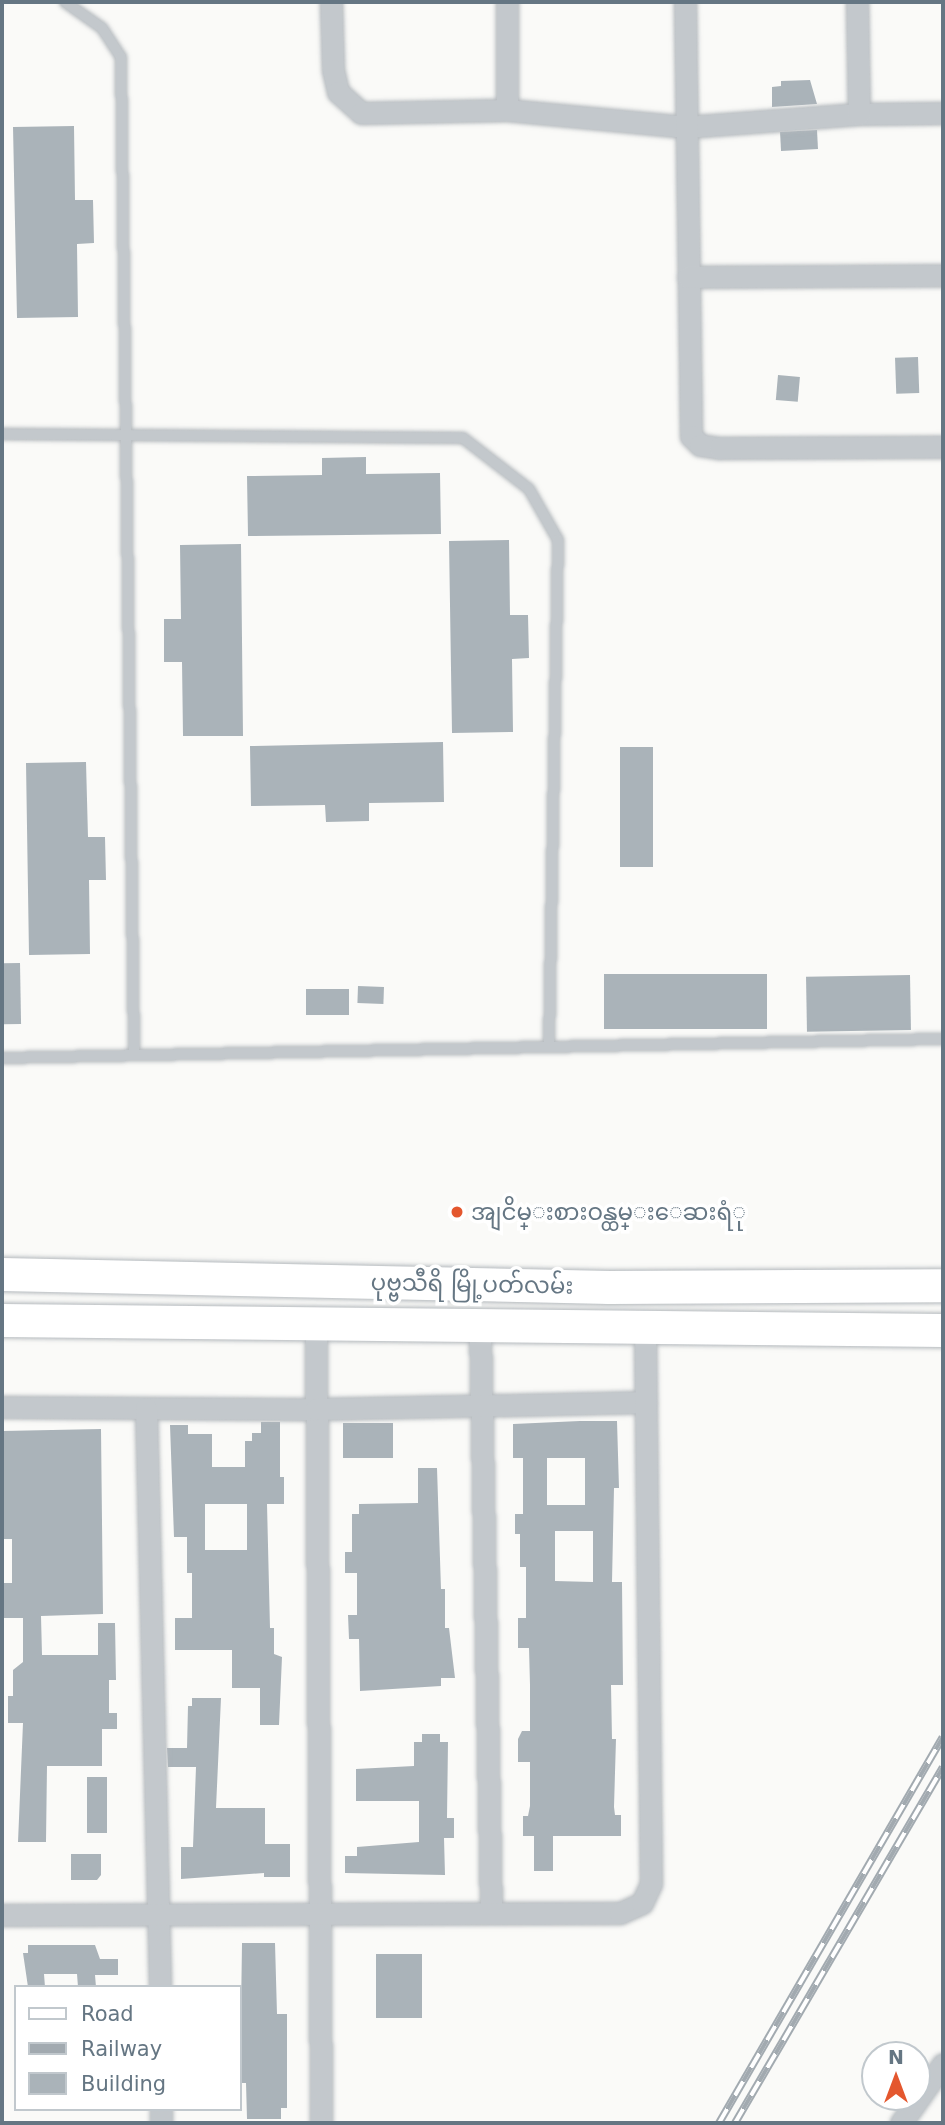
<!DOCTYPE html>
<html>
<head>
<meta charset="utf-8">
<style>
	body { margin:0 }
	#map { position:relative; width:945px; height:2125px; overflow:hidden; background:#fafaf8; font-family:"DejaVu Sans","Noto Sans Myanmar",sans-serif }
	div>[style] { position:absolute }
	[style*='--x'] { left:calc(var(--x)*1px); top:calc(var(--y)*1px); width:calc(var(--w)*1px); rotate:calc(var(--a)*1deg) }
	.building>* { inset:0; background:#aab3b9; transform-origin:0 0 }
	.roads { filter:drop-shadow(0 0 2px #b5babe) drop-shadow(0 0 2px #b5babe) }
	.lane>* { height:10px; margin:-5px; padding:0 5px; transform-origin:5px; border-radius:5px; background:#c3c8cc }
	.street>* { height:21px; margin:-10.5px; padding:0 10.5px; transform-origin:10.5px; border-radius:10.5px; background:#c3c8cc }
	.primary>* { height:33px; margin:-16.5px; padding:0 16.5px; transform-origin:16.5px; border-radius:16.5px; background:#fff }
	.rail>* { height:8px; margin-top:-4px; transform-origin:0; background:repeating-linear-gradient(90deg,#fff 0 16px,#a2aab0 0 32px); box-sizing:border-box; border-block:2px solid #a2aab0 }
	.dots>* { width:19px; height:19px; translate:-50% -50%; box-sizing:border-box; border:4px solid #fff; border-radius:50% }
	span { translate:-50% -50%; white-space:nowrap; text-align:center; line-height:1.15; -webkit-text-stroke:7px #fff; paint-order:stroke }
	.poi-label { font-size:23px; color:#657683 }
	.left { translate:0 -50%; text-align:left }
	.street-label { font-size:23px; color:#657683 }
	.frame { position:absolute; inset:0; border:4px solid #657683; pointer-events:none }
	.legend { position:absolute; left:14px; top:1985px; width:228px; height:126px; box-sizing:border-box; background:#fff; border:2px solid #c1c8cd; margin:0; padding:9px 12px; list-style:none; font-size:21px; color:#657683 }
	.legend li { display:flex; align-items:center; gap:14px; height:35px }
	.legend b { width:35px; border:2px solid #c1c8cd }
	.north { position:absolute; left:861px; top:2041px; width:70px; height:70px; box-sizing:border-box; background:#fff; border:2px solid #c1c8cd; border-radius:50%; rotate:0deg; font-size:19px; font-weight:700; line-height:28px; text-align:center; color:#657683 }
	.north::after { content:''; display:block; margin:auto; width:24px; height:32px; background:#e4572e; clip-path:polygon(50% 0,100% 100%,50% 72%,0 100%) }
</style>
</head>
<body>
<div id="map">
	<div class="building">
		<div style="clip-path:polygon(810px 80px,817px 104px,772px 107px,772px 87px,781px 86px,781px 81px)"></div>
		<div style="clip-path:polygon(74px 126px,75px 200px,93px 200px,94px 243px,77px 244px,78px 317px,17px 318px,13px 127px)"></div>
		<div style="left:817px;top:130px;width:19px;height:37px;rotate:87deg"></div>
		<div style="left:918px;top:357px;width:36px;height:23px;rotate:88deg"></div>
		<div style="left:778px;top:375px;width:22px;height:25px;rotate:5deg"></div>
		<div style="clip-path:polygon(366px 457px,366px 474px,440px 473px,441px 534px,248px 536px,247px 476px,322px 475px,322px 458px)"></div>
		<div style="clip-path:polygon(509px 540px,510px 615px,528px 615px,529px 658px,512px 659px,513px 732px,452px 733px,449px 541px)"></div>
		<div style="clip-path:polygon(241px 544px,243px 736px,183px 736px,182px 662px,164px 662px,164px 619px,181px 619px,180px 545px)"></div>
		<div style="clip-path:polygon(443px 742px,444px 802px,369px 803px,369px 821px,326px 822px,325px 805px,251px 806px,250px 746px)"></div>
		<div style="left:620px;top:747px;width:33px;height:120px"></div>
		<div style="clip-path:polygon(86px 762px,88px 837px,105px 837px,106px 880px,89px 880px,90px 954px,29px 955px,26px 763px)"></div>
		<div style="left:20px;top:963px;width:61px;height:18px;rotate:89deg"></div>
		<div style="left:767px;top:974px;width:55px;height:163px;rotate:90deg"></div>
		<div style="left:910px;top:975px;width:55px;height:104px;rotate:89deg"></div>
		<div style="left:358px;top:986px;width:26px;height:17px;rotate:2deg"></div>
		<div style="left:349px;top:989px;width:26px;height:43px;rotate:90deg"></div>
		<div style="clip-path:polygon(evenodd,580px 1421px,617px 1421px,619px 1488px,614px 1488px,612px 1582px,622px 1582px,623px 1685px,611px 1685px,612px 1739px,616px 1739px,614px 1807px,615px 1815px,621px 1815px,621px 1836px,553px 1836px,553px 1871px,534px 1871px,534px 1836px,523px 1836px,523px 1816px,528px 1816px,530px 1806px,530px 1762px,518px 1762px,518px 1739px,522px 1731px,530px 1731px,530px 1685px,529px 1648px,518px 1648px,518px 1618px,526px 1618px,526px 1567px,520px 1567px,520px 1534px,515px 1534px,515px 1514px,523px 1514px,523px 1458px,513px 1458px,513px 1424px,580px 1421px,547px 1458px,585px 1458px,585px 1505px,547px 1505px,547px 1458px,580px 1421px,555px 1531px,593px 1531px,593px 1582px,555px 1581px,555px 1531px)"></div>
		<div style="clip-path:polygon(evenodd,261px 1422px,280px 1422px,280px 1477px,284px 1477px,284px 1504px,267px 1504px,270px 1628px,274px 1628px,274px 1654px,282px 1657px,279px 1725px,260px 1725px,260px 1688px,232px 1688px,232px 1650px,175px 1650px,175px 1618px,192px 1618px,192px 1573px,187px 1573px,187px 1537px,174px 1537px,170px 1425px,188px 1425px,188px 1434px,212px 1434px,212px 1467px,245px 1467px,245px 1441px,252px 1441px,252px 1433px,261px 1433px,261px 1422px,205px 1504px,247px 1504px,247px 1550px,205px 1550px,205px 1504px)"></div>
		<div style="left:343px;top:1423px;width:50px;height:35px"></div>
		<div style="clip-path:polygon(101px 1429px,103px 1614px,41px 1616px,42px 1655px,98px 1655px,98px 1623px,115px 1623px,116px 1680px,109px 1680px,109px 1713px,117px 1713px,117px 1729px,102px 1729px,102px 1766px,47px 1766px,46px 1842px,18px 1842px,23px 1723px,8px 1723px,8px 1696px,13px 1696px,13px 1670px,23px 1662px,23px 1618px,2px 1618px,2px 1583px,12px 1583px,12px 1539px,4px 1539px,3px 1431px)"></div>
		<div style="clip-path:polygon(418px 1468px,437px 1468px,441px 1589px,445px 1589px,445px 1628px,449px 1628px,455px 1678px,441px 1678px,441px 1686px,360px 1691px,359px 1639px,349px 1639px,348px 1615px,357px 1615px,357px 1573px,345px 1573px,345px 1552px,352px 1552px,352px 1514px,359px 1514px,359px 1504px,418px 1503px)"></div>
		<div style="clip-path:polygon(192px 1698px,221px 1698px,216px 1808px,265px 1808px,265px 1844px,290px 1844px,290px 1877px,264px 1877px,264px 1873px,181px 1879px,181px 1847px,193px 1847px,196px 1767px,168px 1767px,167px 1748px,187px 1748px,188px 1706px,192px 1706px)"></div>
		<div style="clip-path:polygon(422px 1734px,440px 1734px,440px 1742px,448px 1742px,447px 1818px,454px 1818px,454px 1838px,444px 1838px,445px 1875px,345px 1873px,345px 1856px,357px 1856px,357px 1847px,419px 1842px,419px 1801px,356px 1801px,356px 1769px,414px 1766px,414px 1742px,422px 1742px)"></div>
		<div style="left:87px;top:1777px;width:20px;height:56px"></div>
		<div style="clip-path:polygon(71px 1854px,101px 1854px,101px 1875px,97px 1880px,71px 1880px)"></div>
		<div style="clip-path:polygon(242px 1943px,275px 1943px,277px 2014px,287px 2014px,287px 2108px,281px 2108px,281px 2119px,247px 2119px,246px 2083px,240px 2083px)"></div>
		<div style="clip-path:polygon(28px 1945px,95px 1945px,100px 1959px,118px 1959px,118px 1975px,95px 1975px,96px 1987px,78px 1987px,77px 1974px,44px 1974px,45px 1987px,28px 1987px,23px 1953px,28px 1953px)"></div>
		<div style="left:422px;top:1954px;width:64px;height:46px;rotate:90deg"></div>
	</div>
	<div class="roads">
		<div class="lane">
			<div style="--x:65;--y:2;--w:45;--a:35.1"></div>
			<div style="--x:102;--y:28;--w:35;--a:57"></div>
			<div style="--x:121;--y:57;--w:998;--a:89.25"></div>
			<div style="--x:2;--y:434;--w:461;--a:0.5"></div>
			<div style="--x:463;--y:438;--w:83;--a:37.7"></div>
			<div style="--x:529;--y:489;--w:59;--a:60.4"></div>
			<div style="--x:558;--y:540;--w:507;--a:91.02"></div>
			<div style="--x:2;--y:1058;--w:941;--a:-1.16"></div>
		</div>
		<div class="street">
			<div style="--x:331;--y:2;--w:68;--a:88.3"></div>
			<div style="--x:333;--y:70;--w:23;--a:77"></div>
			<div style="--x:338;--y:92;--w:31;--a:42"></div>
			<div style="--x:361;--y:113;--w:146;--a:-1.2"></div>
			<div style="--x:507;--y:110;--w:180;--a:5.4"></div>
			<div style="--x:686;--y:127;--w:173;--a:-4.3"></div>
			<div style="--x:859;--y:114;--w:84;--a:-0.7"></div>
			<div style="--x:685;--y:2;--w:434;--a:89.2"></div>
			<div style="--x:691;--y:436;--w:13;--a:45"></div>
			<div style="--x:700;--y:445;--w:20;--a:9"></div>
			<div style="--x:720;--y:448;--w:223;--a:-0.3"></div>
			<div style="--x:857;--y:2;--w:112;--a:89"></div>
			<div style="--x:507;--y:110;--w:108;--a:-90"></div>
			<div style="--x:688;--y:277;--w:255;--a:-0.4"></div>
			<div style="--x:316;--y:1325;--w:798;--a:89.64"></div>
			<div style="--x:480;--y:1327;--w:586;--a:88.92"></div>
			<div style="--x:2;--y:1407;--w:314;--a:0.4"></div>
			<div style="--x:316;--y:1409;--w:330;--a:-1.2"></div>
			<div style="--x:146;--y:1408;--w:579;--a:88.61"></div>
			<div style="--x:2;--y:1915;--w:618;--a:-0.19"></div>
			<div style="--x:620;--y:1913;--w:24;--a:-24"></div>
			<div style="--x:642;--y:1903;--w:21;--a:-65"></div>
			<div style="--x:651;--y:1884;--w:555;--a:-90.62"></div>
			<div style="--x:161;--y:2109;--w:14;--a:90"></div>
			<div style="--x:901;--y:2123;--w:72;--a:-54.6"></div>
		</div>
		<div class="primary">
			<div style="--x:2;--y:1274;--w:607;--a:1.23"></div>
			<div style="--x:609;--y:1287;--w:334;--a:-0.3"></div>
			<div style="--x:2;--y:1320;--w:941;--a:0.61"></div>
		</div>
	</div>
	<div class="rail">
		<div style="--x:719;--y:2123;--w:446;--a:-59.9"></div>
		<div style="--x:735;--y:2123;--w:412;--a:-59.7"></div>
	</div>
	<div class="dots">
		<div style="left:457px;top:1212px;background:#e4572e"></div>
	</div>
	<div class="poi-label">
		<span class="left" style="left:471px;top:1212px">အျငိမ္းစားဝန္ထမ္းေဆးရံု</span>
	</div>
	<div class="street-label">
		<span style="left:472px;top:1284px;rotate:1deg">ပုဗ္ဗသီရိ မြို့ပတ်လမ်း</span>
	</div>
	<div class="frame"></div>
	<ul class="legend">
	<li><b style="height:9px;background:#fff"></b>Road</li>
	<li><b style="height:9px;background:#a2aab0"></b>Railway</li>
	<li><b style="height:19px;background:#aab3b9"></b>Building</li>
	</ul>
	<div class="north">N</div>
</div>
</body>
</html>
